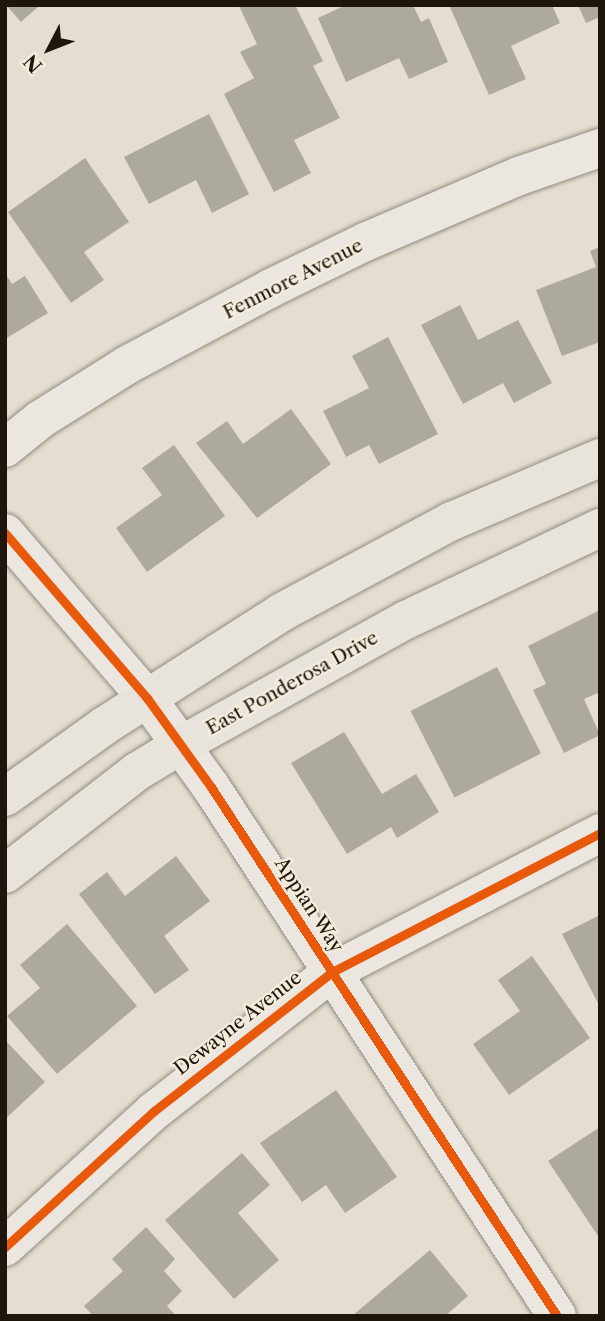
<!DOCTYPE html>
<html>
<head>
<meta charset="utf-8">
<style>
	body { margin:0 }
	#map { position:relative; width:605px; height:1321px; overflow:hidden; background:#e5ded0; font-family:"Libre Caslon Text",serif }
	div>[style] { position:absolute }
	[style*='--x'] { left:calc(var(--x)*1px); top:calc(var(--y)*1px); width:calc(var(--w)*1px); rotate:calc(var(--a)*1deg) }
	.building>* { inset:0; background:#aea99f; transform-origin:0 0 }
	.roads { filter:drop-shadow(0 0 2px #908c82) drop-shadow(0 0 2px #908c82) }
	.minor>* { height:38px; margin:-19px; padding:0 19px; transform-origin:19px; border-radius:19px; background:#ebe7e0 }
	.major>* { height:38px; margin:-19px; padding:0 19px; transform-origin:19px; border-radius:19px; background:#e8e3db }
	.cycleway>* { height:9px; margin:-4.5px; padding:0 4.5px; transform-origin:4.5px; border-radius:4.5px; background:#e8590c }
	span { translate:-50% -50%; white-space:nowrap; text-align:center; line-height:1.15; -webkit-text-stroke:5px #f4ecdb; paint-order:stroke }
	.street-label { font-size:19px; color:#1e160d }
	.frame { position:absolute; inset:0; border:7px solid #1e160d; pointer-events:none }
	.north { position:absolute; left:14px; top:14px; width:70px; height:70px; -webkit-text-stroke:5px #f4ecdb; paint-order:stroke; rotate:228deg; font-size:19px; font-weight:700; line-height:28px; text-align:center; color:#1e160d }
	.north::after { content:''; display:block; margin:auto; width:24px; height:32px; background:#1e160d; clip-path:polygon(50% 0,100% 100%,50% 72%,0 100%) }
</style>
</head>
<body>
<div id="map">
	<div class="building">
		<div style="clip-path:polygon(6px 5px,40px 5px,21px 22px)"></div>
		<div style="clip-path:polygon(295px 5px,323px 61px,313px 66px,340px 118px,294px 140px,311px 173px,274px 192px,224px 94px,254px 78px,240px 52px,257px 44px,239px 6px)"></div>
		<div style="clip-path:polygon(346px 5px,413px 5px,421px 22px,429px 18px,448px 62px,409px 79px,399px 58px,346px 82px,318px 18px)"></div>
		<div style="clip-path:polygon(449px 5px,552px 5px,560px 23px,511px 46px,526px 79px,489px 95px)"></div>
		<div style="clip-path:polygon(578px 5px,600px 5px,600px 17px,586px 23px)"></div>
		<div style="clip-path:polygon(209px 114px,249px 194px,212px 213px,196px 180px,149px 204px,124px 157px)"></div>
		<div style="clip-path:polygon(85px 158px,129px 222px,84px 252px,104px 280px,71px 303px,8px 212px)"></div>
		<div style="clip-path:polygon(600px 247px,600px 342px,562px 356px,536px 290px,596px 267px,590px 251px)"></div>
		<div style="clip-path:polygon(5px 273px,12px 284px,25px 276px,48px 313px,5px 339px)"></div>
		<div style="clip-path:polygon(460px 305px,478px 340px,518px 320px,552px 383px,514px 403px,503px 383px,463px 404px,421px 325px)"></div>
		<div style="clip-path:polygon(388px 337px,438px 434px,379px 464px,369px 445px,346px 457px,323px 411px,369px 388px,352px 356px)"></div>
		<div style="clip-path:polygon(291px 409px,331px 464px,257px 518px,196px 443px,227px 421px,243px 444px)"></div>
		<div style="clip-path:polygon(174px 445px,225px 516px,147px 572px,116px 528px,162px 495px,142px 468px)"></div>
		<div style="clip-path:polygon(600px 610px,600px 692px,584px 699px,600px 735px,564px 753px,533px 690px,546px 684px,528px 646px)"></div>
		<div style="left:497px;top:667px;width:97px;height:97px;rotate:63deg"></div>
		<div style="clip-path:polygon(344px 732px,382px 794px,416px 774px,439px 812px,397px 838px,391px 827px,347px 854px,291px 763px)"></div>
		<div style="clip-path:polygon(176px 856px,210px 901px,164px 936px,189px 970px,155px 994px,79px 894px,107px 872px,125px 896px)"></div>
		<div style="clip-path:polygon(600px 915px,600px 1007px,562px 934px)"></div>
		<div style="clip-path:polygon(67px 924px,137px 1006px,57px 1074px,7px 1016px,40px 988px,20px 965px)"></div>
		<div style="clip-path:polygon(532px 956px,590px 1038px,509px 1095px,473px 1044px,520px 1011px,498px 980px)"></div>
		<div style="clip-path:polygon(5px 1040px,45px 1082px,5px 1119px)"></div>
		<div style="clip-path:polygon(336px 1090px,397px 1177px,345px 1213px,326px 1185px,302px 1202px,260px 1143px)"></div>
		<div style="clip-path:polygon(600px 1127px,600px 1239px,548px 1161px)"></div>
		<div style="clip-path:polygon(242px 1153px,270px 1185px,238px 1213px,279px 1260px,234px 1299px,165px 1220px)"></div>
		<div style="clip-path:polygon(146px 1227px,175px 1259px,164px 1271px,182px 1291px,167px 1306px,176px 1316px,93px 1316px,84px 1306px,123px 1271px,112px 1259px)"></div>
		<div style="clip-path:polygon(430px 1250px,468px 1296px,445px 1316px,352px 1316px)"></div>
	</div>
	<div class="roads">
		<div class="minor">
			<div style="--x:5;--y:448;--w:46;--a:-38.9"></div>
			<div style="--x:41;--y:419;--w:102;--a:-32.1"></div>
			<div style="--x:127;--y:365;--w:163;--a:-28.1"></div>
			<div style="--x:271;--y:288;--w:105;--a:-26.1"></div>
			<div style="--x:365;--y:242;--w:168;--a:-23.2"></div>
			<div style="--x:519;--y:176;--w:86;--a:-19.1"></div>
			<div style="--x:5;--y:533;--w:218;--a:49.3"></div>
			<div style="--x:147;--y:698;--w:110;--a:54.3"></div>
			<div style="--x:211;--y:787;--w:632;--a:56.81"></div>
			<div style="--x:5;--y:1247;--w:202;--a:-42.4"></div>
			<div style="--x:154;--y:1111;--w:226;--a:-38"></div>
			<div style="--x:332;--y:972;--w:302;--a:-27.4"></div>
		</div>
		<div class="major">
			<div style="--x:5;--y:797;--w:122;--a:-35.6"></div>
			<div style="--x:104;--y:726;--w:211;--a:-32.6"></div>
			<div style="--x:282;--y:612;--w:193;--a:-28.2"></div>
			<div style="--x:452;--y:521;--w:161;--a:-23.1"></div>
			<div style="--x:5;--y:874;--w:168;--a:-37.8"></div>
			<div style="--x:138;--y:771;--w:50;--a:-31.2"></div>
			<div style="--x:181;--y:745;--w:257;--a:-29.1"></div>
			<div style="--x:406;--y:620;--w:215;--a:-25.4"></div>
		</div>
	</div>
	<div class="cycleway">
		<div style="--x:5;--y:533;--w:218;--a:49.3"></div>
		<div style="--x:147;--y:698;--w:110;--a:54.3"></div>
		<div style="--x:211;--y:787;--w:632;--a:56.81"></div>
		<div style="--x:5;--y:1247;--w:202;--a:-42.4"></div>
		<div style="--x:154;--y:1111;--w:226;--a:-38"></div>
		<div style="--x:332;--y:972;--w:302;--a:-27.4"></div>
	</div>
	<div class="street-label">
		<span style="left:293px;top:279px;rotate:-27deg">Fenmore Avenue</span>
		<span style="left:292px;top:683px;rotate:-29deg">East Ponderosa Drive</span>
		<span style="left:309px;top:905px;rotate:57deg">Appian Way</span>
		<span style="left:238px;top:1023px;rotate:-38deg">Dewayne Avenue</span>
	</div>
	<div class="frame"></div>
	<div class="north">N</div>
</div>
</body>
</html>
